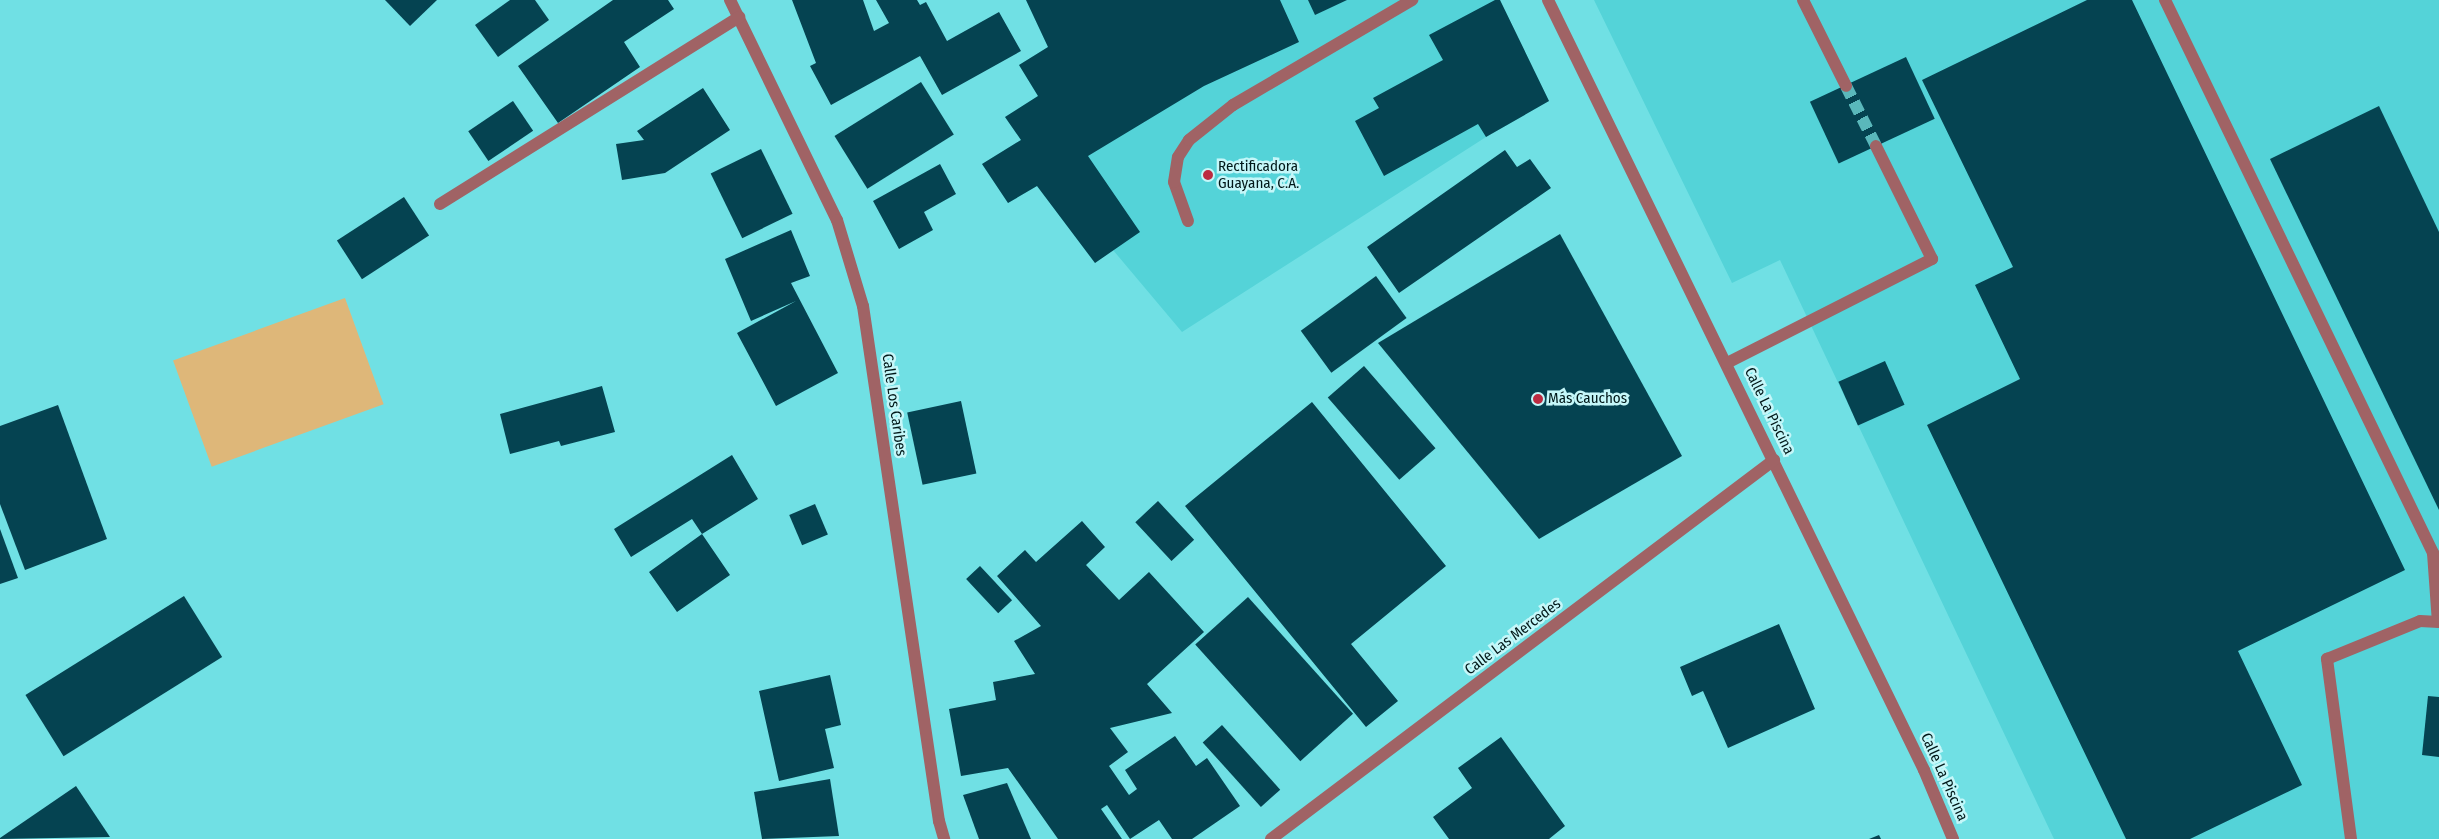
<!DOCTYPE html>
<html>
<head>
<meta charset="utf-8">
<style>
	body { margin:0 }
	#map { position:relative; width:2439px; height:839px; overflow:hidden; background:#70e0e4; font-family:"Fira Sans Condensed",sans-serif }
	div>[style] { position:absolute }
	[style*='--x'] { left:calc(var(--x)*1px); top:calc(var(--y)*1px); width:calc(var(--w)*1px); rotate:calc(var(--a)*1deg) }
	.built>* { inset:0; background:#54d3d8 }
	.green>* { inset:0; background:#deb779; transform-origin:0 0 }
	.building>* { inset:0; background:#054351; transform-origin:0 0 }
	.minor-tunnel>* { height:12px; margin-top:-6px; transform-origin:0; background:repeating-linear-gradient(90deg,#5ab8bb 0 12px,transparent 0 18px) }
	.minor>* { height:12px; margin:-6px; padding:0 6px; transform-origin:6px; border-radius:6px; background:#a06365 }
	.dots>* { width:14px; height:14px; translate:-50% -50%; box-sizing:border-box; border:2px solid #c5f7f9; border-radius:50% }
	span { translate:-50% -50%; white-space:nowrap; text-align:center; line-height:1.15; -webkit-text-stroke:5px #c5f7f9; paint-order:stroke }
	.poi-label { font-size:15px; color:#001718 }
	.left { translate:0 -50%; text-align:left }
	.street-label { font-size:15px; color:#001718 }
</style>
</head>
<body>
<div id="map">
	<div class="built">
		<div style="clip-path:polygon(1026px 0,1500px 0,1549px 101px,1486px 137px,1182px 332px,1113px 250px,1095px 263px,1037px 186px,1008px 203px,982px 164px,1021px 140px,1005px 117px,1038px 96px,1019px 65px,1048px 47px)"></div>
		<div style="clip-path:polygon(1594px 0,2439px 0,2439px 839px,2054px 839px,1780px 260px,1732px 283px)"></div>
	</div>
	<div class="green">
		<div style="left:345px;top:298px;width:113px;height:183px;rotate:70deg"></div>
	</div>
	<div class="building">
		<div style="clip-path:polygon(385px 0,437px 0,410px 26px)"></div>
		<div style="clip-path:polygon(510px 0,535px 0,549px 20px,498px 57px,475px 25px)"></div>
		<div style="clip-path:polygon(613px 0,668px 0,674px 9px,624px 42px,640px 67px,558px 123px,518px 66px)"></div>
		<div style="clip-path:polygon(792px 0,863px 0,874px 31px,889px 23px,876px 0,917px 0,920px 5px,926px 2px,947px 41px,999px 12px,1021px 51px,942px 95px,920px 56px,831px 105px,810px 66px,816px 63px)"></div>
		<div style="clip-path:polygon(1026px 0,1280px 0,1299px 42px,1204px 86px,1088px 156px,1140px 232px,1095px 263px,1037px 186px,1008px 203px,982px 164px,1021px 140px,1005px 117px,1038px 96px,1019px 65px,1048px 47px)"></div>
		<div style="clip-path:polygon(1308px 0,1347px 0,1315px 15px)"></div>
		<div style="clip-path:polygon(1495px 0,1500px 0,1549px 101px,1486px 137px,1478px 124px,1384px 176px,1355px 121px,1379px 108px,1373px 98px,1443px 60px,1429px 35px)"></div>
		<div style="clip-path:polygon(2087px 0,2132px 0,2405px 570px,2238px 651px,2302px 785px,2190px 839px,2126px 839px,1927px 425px,2020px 379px,1975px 285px,2013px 267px,1922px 80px)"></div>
		<div style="left:1906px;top:57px;width:68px;height:106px;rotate:65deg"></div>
		<div style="left:921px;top:82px;width:62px;height:102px;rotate:58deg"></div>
		<div style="clip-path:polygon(703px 88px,730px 130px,665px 173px,622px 180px,616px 144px,644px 140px,637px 131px)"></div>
		<div style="left:513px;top:101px;width:36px;height:54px;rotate:56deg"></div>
		<div style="clip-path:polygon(2379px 106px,2439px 232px,2439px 510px,2270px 159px)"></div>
		<div style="left:761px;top:149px;width:72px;height:56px;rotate:64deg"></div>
		<div style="clip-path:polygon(1505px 150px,1517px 167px,1530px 159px,1551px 188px,1399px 293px,1367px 247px)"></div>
		<div style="clip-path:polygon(940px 164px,956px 194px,924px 212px,933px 230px,899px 249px,873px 201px)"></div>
		<div style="left:404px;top:197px;width:46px;height:80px;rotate:57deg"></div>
		<div style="clip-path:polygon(791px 230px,810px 276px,791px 283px,838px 373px,776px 406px,737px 333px,796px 301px,751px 321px,725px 259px)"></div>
		<div style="clip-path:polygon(1560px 234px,1682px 456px,1539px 539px,1378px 343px)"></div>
		<div style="left:1376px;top:276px;width:52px;height:93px;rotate:54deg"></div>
		<div style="left:1885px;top:361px;width:48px;height:51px;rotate:66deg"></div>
		<div style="left:1364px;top:366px;width:109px;height:48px;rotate:49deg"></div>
		<div style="clip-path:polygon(602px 386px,615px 432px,561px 446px,559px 441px,510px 454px,500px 414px)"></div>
		<div style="left:961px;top:401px;width:74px;height:55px;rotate:78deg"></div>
		<div style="clip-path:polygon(1312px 402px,1446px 566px,1351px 644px,1398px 701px,1366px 727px,1185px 506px)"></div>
		<div style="clip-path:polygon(58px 405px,107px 539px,25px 570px,0 504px,0 426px)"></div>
		<div style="clip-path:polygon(732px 455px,758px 499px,702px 534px,730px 575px,677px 612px,649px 572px,702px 534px,692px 519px,631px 557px,614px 529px)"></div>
		<div style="left:1158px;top:501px;width:53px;height:31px;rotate:47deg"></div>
		<div style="left:815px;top:504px;width:33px;height:28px;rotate:67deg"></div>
		<div style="clip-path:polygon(1082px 521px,1105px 547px,1086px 565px,1119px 600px,1149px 572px,1204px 632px,1147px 684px,1172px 713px,1110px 728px,1128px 752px,1109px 766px,1129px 795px,1137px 789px,1125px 770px,1175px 736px,1196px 766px,1207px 758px,1240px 806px,1192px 839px,1172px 839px,1159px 820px,1130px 839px,1107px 805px,1101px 809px,1122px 839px,1058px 839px,1008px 768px,961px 776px,949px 709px,996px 700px,993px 682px,1035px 674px,1014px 641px,1041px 626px,997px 576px,1025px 550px,1036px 562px)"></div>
		<div style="clip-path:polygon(0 529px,18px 578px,0 584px)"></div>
		<div style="left:980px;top:566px;width:47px;height:19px;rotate:47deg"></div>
		<div style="left:184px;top:596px;width:72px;height:187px;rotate:58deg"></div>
		<div style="left:1248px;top:597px;width:157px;height:71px;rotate:48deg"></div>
		<div style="clip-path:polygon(1779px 624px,1815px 709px,1728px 748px,1703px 691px,1692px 696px,1680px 667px)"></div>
		<div style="clip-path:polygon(830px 675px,841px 725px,825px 729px,834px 768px,779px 781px,759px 691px)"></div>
		<div style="clip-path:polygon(2428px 696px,2439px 697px,2439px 757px,2422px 755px)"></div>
		<div style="left:1222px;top:725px;width:87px;height:26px;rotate:48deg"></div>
		<div style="clip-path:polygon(1501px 737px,1565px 826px,1549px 839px,1449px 839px,1433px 817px,1472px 788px,1458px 768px)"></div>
		<div style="clip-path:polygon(830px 779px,839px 836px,762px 839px,754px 792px)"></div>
		<div style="clip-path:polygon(1007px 783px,1031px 839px,979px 839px,963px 795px)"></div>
		<div style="clip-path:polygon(76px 786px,110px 837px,0 839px,0 838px)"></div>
		<div style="clip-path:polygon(1879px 835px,1881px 839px,1869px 839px)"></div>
	</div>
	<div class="minor-tunnel">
		<div style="--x:1846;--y:86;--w:67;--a:63.4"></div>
	</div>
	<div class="minor">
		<div style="--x:730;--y:0;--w:245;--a:64.1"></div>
		<div style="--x:837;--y:220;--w:90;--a:73.2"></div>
		<div style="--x:863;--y:306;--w:521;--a:81.61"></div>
		<div style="--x:939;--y:821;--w:19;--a:74"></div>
		<div style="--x:1548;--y:0;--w:857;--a:63.97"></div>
		<div style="--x:1924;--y:770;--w:75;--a:67.2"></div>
		<div style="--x:1803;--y:0;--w:96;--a:63.4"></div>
		<div style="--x:2165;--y:0;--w:615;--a:64.14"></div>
		<div style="--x:2433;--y:553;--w:69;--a:85.9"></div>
		<div style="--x:440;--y:204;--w:353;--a:-32"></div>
		<div style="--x:1188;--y:221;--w:41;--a:-109.7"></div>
		<div style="--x:1174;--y:182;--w:25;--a:-81"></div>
		<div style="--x:1178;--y:157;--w:20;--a:-57"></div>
		<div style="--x:1189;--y:140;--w:56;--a:-38.5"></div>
		<div style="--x:1233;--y:105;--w:208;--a:-30.4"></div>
		<div style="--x:1727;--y:363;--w:230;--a:-26.9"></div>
		<div style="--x:1932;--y:259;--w:126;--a:-116.4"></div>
		<div style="--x:1271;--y:839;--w:630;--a:-37"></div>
		<div style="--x:2351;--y:839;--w:182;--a:-97.6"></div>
		<div style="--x:2327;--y:659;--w:100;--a:-22.2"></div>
		<div style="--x:2420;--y:621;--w:19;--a:3"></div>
	</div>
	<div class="dots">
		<div style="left:1208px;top:175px;background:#bc2b41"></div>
		<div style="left:1538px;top:399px;background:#bc2b41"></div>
	</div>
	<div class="poi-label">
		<span class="left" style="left:1218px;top:175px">Rectificadora<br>Guayana, C.A.</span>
		<span class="left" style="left:1548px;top:399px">Más Cauchos</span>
	</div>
	<div class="street-label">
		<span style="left:894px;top:405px;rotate:82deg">Calle Los Caribes</span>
		<span style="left:1769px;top:411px;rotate:64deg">Calle La Piscina</span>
		<span style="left:1513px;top:637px;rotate:-37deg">Calle Las Mercedes</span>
		<span style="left:1944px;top:777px;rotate:66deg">Calle La Piscina</span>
	</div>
</div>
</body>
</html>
